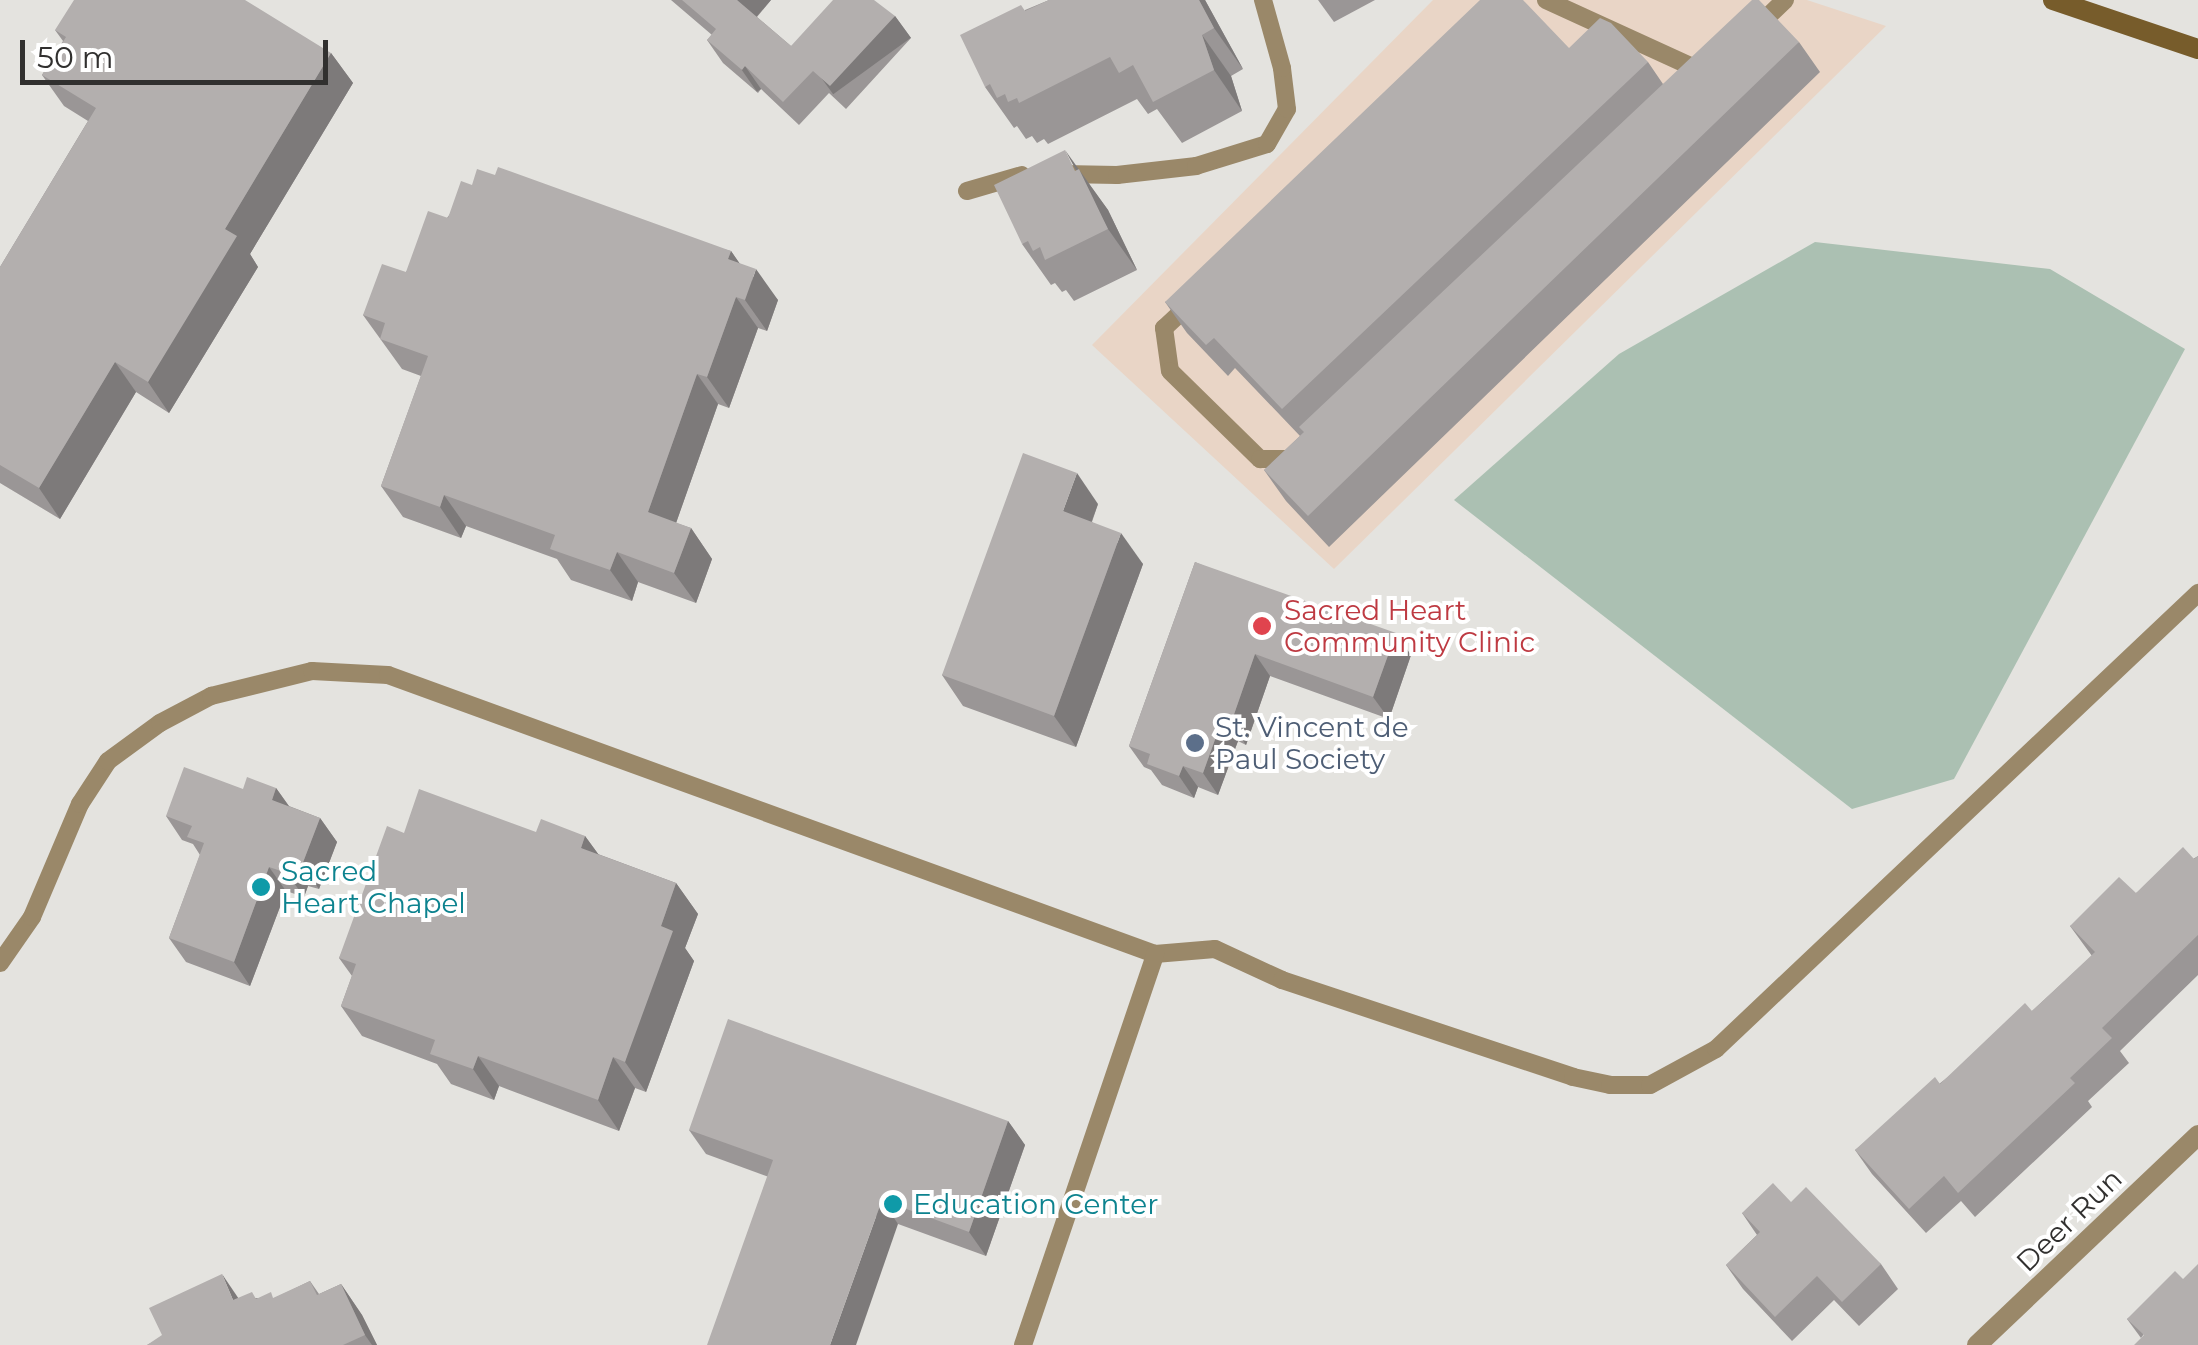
<!DOCTYPE html>
<html>
<head>
<meta charset="utf-8">
<style>
	body { margin:0 }
	#map { position:relative; width:2198px; height:1345px; overflow:hidden; background:#e4e3df; font-family:Montserrat,sans-serif }
	div>[style] { position:absolute }
	[style*='--x'] { left:calc(var(--x)*1px); top:calc(var(--y)*1px); width:calc(var(--w)*1px); rotate:calc(var(--a)*1deg) }
	.commercial>* { inset:0; background:#e9d5c6 }
	.green>* { inset:0; background:#abc0b2 }
	.lane>* { height:18px; margin:-9px; padding:0 9px; transform-origin:9px; border-radius:9px; background:#9a8869 }
	.street>* { height:20px; margin:-10px; padding:0 10px; transform-origin:10px; border-radius:10px; background:#9a8869 }
	.secondary>* { height:20px; margin:-10px; padding:0 10px; transform-origin:10px; border-radius:10px; background:#775c2b }
	.wall>* { inset:0; background:#9a9696 }
	.shaded-wall>* { inset:0; background:#7d7a7a; transform-origin:0 0 }
	.building>* { inset:0; background:#b3afae }
	.dots>* { width:28px; height:28px; translate:-50% -50%; box-sizing:border-box; border:5px solid #fff; border-radius:50% }
	span { translate:-50% -50%; white-space:nowrap; text-align:center; line-height:1.15; -webkit-text-stroke:8px #fff; paint-order:stroke }
	.health-label { font-size:28px; color:#be3a42 }
	.left { translate:0 -50%; text-align:left }
	.service-label { font-size:28px; color:#4e5e75 }
	.culture-label { font-size:28px; color:#0d838f }
	.street-label { font-size:28px; color:#31302f }
	.scale { position:absolute; left:20px; top:40px; width:308px; height:45px; box-sizing:border-box; border:5px solid #31302f; border-top:0; padding-left:12px; font-size:30px; line-height:35px; white-space:nowrap; color:#31302f; -webkit-text-stroke:8px #fff; paint-order:stroke }
</style>
</head>
<body>
<div id="map">
	<div class="commercial">
		<div style="clip-path:polygon(1433px 0,1807px 0,1886px 26px,1334px 569px,1092px 345px)"></div>
	</div>
	<div class="green">
		<div style="clip-path:polygon(1815px 242px,2050px 269px,2185px 349px,1954px 779px,1852px 809px,1454px 500px,1619px 354px)"></div>
	</div>
	<div class="lane">
		<div style="--x:1546;--y:0;--w:173;--a:24.6"></div>
		<div style="--x:1757;--y:27;--w:39;--a:-44"></div>
		<div style="--x:1063;--y:174;--w:54;--a:1.1"></div>
		<div style="--x:1117;--y:175;--w:80;--a:-6.5"></div>
		<div style="--x:1196;--y:166;--w:74;--a:-17.2"></div>
		<div style="--x:1267;--y:144;--w:40;--a:-60.3"></div>
		<div style="--x:1287;--y:109;--w:41;--a:-97"></div>
		<div style="--x:1282;--y:68;--w:71;--a:-105.6"></div>
		<div style="--x:967;--y:191;--w:57;--a:-16.2"></div>
		<div style="--x:1191;--y:303;--w:37;--a:137"></div>
		<div style="--x:1164;--y:328;--w:43;--a:82.1"></div>
		<div style="--x:1170;--y:371;--w:126;--a:44.4"></div>
		<div style="--x:1260;--y:459;--w:38;--a:0"></div>
		<div style="--x:0;--y:963;--w:56;--a:-55.2"></div>
		<div style="--x:32;--y:917;--w:123;--a:-67"></div>
		<div style="--x:80;--y:804;--w:51;--a:-56.9"></div>
		<div style="--x:108;--y:761;--w:64;--a:-36.2"></div>
		<div style="--x:160;--y:723;--w:58;--a:-27.9"></div>
		<div style="--x:211;--y:696;--w:104;--a:-13.9"></div>
		<div style="--x:312;--y:671;--w:76;--a:3"></div>
		<div style="--x:388;--y:675;--w:816;--a:19.99"></div>
		<div style="--x:1155;--y:954;--w:60;--a:-4.8"></div>
		<div style="--x:1215;--y:949;--w:74;--a:24.8"></div>
		<div style="--x:1282;--y:980;--w:307;--a:18.4"></div>
		<div style="--x:1573;--y:1077;--w:38;--a:12"></div>
		<div style="--x:1610;--y:1085;--w:40;--a:0"></div>
		<div style="--x:1650;--y:1085;--w:75;--a:-28.6"></div>
		<div style="--x:1716;--y:1049;--w:664;--a:-43.41"></div>
		<div style="--x:1023;--y:1345;--w:413;--a:-71.3"></div>
	</div>
	<div class="street">
		<div style="--x:1977;--y:1345;--w:305;--a:-43.5"></div>
	</div>
	<div class="secondary">
		<div style="--x:2053;--y:0;--w:153;--a:18.7"></div>
	</div>
	<div class="wall">
		<div style="clip-path:polygon(671px 0,771px 0,757px 17px,791px 46px,895px 16px,911px 38px,846px 109px,829px 93px,799px 125px,761px 89px,758px 93px,723px 63px,707px 40px,712px 35px)"></div>
		<div style="clip-path:polygon(1049px 0,1205px 0,1243px 69px,1231px 76px,1242px 111px,1182px 143px,1157px 109px,1148px 114px,1137px 99px,1048px 144px,1044px 139px,1037px 143px,1032px 136px,1026px 139px,1017px 126px,1014px 128px,985px 87px,1025px 10px)"></div>
		<div style="clip-path:polygon(1318px 0,1375px 0,1334px 22px)"></div>
		<div style="clip-path:polygon(55px 30px,331px 53px,353px 83px,250px 254px,258px 267px,169px 413px,136px 392px,60px 519px,0 483px,0 267px,88px 121px,64px 106px,42px 75px,63px 41px)"></div>
		<div style="clip-path:polygon(1799px 42px,1820px 72px,1329px 547px,1286px 501px,1264px 470px,1300px 436px,1235px 368px,1228px 376px,1187px 333px,1165px 302px,1569px 48px,1648px 62px,1663px 84px)"></div>
		<div style="clip-path:polygon(1078px 169px,1108px 210px,1137px 270px,1074px 301px,1066px 290px,1062px 292px,1055px 283px,1051px 285px,1022px 244px)"></div>
		<div style="clip-path:polygon(472px 185px,731px 251px,739px 263px,778px 300px,767px 331px,758px 328px,729px 408px,718px 404px,676px 523px,691px 528px,712px 559px,696px 603px,638px 582px,632px 601px,571px 580px,557px 559px,466px 526px,461px 538px,403px 517px,381px 486px,421px 376px,402px 369px,363px 315px,406px 272px)"></div>
		<div style="clip-path:polygon(1098px 504px,1092px 522px,1143px 564px,1076px 747px,963px 706px,942px 675px)"></div>
		<div style="clip-path:polygon(1195px 562px,1411px 655px,1389px 719px,1270px 676px,1246px 745px,1238px 741px,1218px 795px,1198px 787px,1194px 798px,1162px 785px,1151px 770px,1144px 767px,1129px 746px)"></div>
		<div style="clip-path:polygon(276px 788px,289px 806px,320px 818px,337px 842px,319px 889px,308px 886px,304px 897px,286px 891px,250px 986px,186px 962px,169px 938px,200px 855px,193px 844px,182px 840px,166px 816px,243px 789px)"></div>
		<div style="clip-path:polygon(536px 832px,585px 836px,598px 854px,676px 883px,698px 914px,685px 948px,694px 961px,646px 1092px,635px 1088px,619px 1131px,499px 1086px,494px 1100px,451px 1084px,437px 1064px,362px 1036px,341px 1006px,352px 976px,339px 958px,404px 833px)"></div>
		<div style="clip-path:polygon(2198px 856px,2198px 975px,2120px 1051px,2129px 1063px,2088px 1101px,2092px 1107px,1975px 1217px,1961px 1201px,1926px 1233px,1872px 1174px,1855px 1150px,2032px 1011px,2092px 956px,2070px 926px,2136px 893px)"></div>
		<div style="clip-path:polygon(1008px 1121px,1025px 1145px,986px 1256px,706px 1154px,689px 1130px)"></div>
		<div style="clip-path:polygon(1791px 1202px,1881px 1264px,1898px 1289px,1859px 1326px,1834px 1300px,1792px 1341px,1743px 1289px,1726px 1265px,1757px 1235px,1742px 1213px)"></div>
		<div style="clip-path:polygon(2183px 1279px,2141px 1338px,2127px 1319px)"></div>
		<div style="clip-path:polygon(310px 1281px,319px 1294px,341px 1284px,362px 1315px,377px 1345px,147px 1345px,238px 1298px,275px 1298px)"></div>
	</div>
	<div class="shaded-wall">
		<div style="clip-path:polygon(737px 0,771px 0,752px 22px)"></div>
		<div style="clip-path:polygon(1199px 0,1205px 0,1243px 69px,1214px 28px)"></div>
		<div style="left:895px;top:16px;width:27px;height:96px;rotate:54deg"></div>
		<div style="clip-path:polygon(1202px 35px,1231px 76px,1242px 111px,1214px 70px)"></div>
		<div style="clip-path:polygon(331px 53px,353px 83px,250px 254px,258px 267px,169px 413px,148px 382px,225px 229px)"></div>
		<div style="left:745px;top:66px;width:28px;height:5px;rotate:55deg"></div>
		<div style="clip-path:polygon(1065px 150px,1108px 210px,1137px 270px,1108px 229px)"></div>
		<div style="clip-path:polygon(731px 251px,752px 281px,756px 269px,778px 300px,767px 331px,745px 300px,728px 259px)"></div>
		<div style="clip-path:polygon(736px 297px,758px 328px,729px 408px,707px 377px)"></div>
		<div style="clip-path:polygon(115px 362px,136px 392px,60px 519px,39px 488px)"></div>
		<div style="clip-path:polygon(697px 374px,718px 404px,669px 543px,648px 512px)"></div>
		<div style="clip-path:polygon(1077px 473px,1098px 504px,1084px 542px,1063px 511px)"></div>
		<div style="clip-path:polygon(444px 495px,466px 526px,461px 538px,440px 507px)"></div>
		<div style="clip-path:polygon(691px 528px,712px 559px,696px 603px,674px 573px)"></div>
		<div style="clip-path:polygon(1121px 533px,1143px 564px,1076px 747px,1054px 716px)"></div>
		<div style="clip-path:polygon(617px 552px,638px 582px,632px 601px,610px 570px)"></div>
		<div style="clip-path:polygon(1396px 633px,1411px 655px,1389px 719px,1373px 697px)"></div>
		<div style="clip-path:polygon(1255px 654px,1270px 676px,1246px 745px,1231px 723px)"></div>
		<div style="clip-path:polygon(1222px 720px,1238px 741px,1218px 795px,1203px 773px)"></div>
		<div style="clip-path:polygon(1183px 766px,1198px 787px,1194px 798px,1179px 776px)"></div>
		<div style="clip-path:polygon(276px 788px,293px 812px,272px 800px)"></div>
		<div style="clip-path:polygon(320px 818px,337px 842px,319px 889px,302px 865px)"></div>
		<div style="clip-path:polygon(585px 836px,607px 866px,581px 848px)"></div>
		<div style="clip-path:polygon(292px 861px,308px 886px,304px 897px,287px 873px)"></div>
		<div style="clip-path:polygon(269px 867px,286px 891px,250px 986px,234px 962px)"></div>
		<div style="clip-path:polygon(676px 883px,698px 914px,685px 948px,694px 961px,646px 1092px,625px 1062px,661px 926px)"></div>
		<div style="clip-path:polygon(478px 1056px,499px 1086px,494px 1100px,473px 1069px)"></div>
		<div style="clip-path:polygon(613px 1057px,635px 1088px,619px 1131px,598px 1100px)"></div>
		<div style="clip-path:polygon(1008px 1121px,1025px 1145px,986px 1256px,969px 1232px)"></div>
		<div style="clip-path:polygon(882px 1200px,898px 1224px,856px 1345px,830px 1345px)"></div>
		<div style="clip-path:polygon(222px 1274px,243px 1305px,233px 1300px)"></div>
		<div style="clip-path:polygon(341px 1284px,362px 1315px,377px 1345px,372px 1345px,365px 1335px)"></div>
	</div>
	<div class="building">
		<div style="clip-path:polygon(74px 0,245px 0,331px 53px,225px 229px,237px 236px,148px 382px,115px 362px,39px 488px,0 465px,0 267px,96px 108px,42px 75px,66px 37px,55px 30px)"></div>
		<div style="clip-path:polygon(682px 0,737px 0,791px 46px,833px 0,874px 0,895px 16px,830px 86px,813px 71px,783px 102px,745px 66px,742px 70px,707px 40px,716px 29px)"></div>
		<div style="clip-path:polygon(1049px 0,1199px 0,1214px 28px,1202px 35px,1214px 70px,1153px 102px,1133px 65px,1119px 73px,1110px 57px,1019px 103px,1017px 98px,1008px 102px,1005px 94px,997px 98px,990px 84px,985px 87px,960px 35px,1021px 5px,1025px 11px)"></div>
		<div style="clip-path:polygon(1480px 0,1523px 0,1569px 48px,1600px 18px,1611px 23px,1648px 62px,1282px 409px,1214px 338px,1206px 345px,1165px 302px)"></div>
		<div style="clip-path:polygon(1752px 0,1759px 0,1799px 42px,1308px 516px,1264px 470px,1304px 432px,1299px 427px)"></div>
		<div style="clip-path:polygon(1065px 150px,1075px 171px,1079px 169px,1108px 229px,1045px 260px,1040px 247px,1033px 251px,1028px 241px,1022px 244px,994px 185px)"></div>
		<div style="clip-path:polygon(498px 167px,731px 251px,728px 259px,756px 269px,745px 300px,736px 297px,707px 377px,697px 374px,648px 512px,691px 528px,674px 573px,617px 552px,610px 570px,550px 549px,555px 535px,444px 495px,440px 507px,381px 486px,428px 356px,380px 339px,385px 323px,363px 315px,382px 264px,406px 272px,428px 211px,448px 218px,461px 181px,472px 185px,477px 169px,495px 175px)"></div>
		<div style="clip-path:polygon(1023px 453px,1077px 473px,1063px 511px,1121px 533px,1054px 716px,942px 675px)"></div>
		<div style="clip-path:polygon(1195px 562px,1396px 633px,1373px 697px,1255px 654px,1231px 723px,1222px 720px,1203px 773px,1183px 766px,1179px 776px,1147px 764px,1150px 754px,1129px 746px)"></div>
		<div style="clip-path:polygon(184px 767px,243px 789px,247px 777px,276px 788px,272px 800px,320px 818px,302px 865px,292px 861px,287px 873px,269px 867px,234px 962px,169px 938px,204px 843px,187px 837px,192px 826px,166px 816px)"></div>
		<div style="clip-path:polygon(419px 789px,536px 832px,541px 819px,585px 836px,581px 848px,676px 883px,661px 926px,673px 931px,625px 1062px,613px 1057px,598px 1100px,478px 1056px,473px 1069px,430px 1054px,435px 1040px,341px 1006px,356px 964px,339px 958px,387px 826px,404px 833px)"></div>
		<div style="clip-path:polygon(2183px 847px,2194px 859px,2198px 856px,2198px 935px,2102px 1028px,2112px 1038px,2070px 1078px,2075px 1083px,1958px 1193px,1944px 1176px,1909px 1209px,1855px 1150px,1935px 1077px,1940px 1084px,2025px 1003px,2032px 1011px,2095px 952px,2070px 926px,2119px 877px,2136px 893px)"></div>
		<div style="clip-path:polygon(728px 1019px,1008px 1121px,969px 1232px,882px 1200px,830px 1345px,707px 1345px,773px 1160px,689px 1130px)"></div>
		<div style="clip-path:polygon(1773px 1183px,1791px 1202px,1806px 1187px,1881px 1264px,1842px 1302px,1817px 1276px,1775px 1317px,1726px 1265px,1760px 1232px,1742px 1213px)"></div>
		<div style="clip-path:polygon(2198px 1264px,2198px 1345px,2134px 1345px,2144px 1335px,2127px 1319px,2175px 1271px,2183px 1279px)"></div>
		<div style="clip-path:polygon(222px 1274px,233px 1300px,252px 1292px,256px 1299px,271px 1292px,273px 1298px,310px 1281px,317px 1295px,341px 1284px,365px 1335px,343px 1345px,147px 1345px,162px 1335px,149px 1308px)"></div>
	</div>
	<div class="dots">
		<div style="left:1262px;top:626px;background:#e0444e"></div>
		<div style="left:1195px;top:743px;background:#5c6f8a"></div>
		<div style="left:261px;top:887px;background:#0f9aa8"></div>
		<div style="left:893px;top:1204px;background:#0f9aa8"></div>
	</div>
	<div class="health-label">
		<span class="left" style="left:1284px;top:626px">Sacred Heart<br>Community Clinic</span>
	</div>
	<div class="service-label">
		<span class="left" style="left:1215px;top:743px">St. Vincent de<br>Paul Society</span>
	</div>
	<div class="culture-label">
		<span class="left" style="left:281px;top:887px">Sacred<br>Heart Chapel</span>
		<span class="left" style="left:913px;top:1204px">Education Center</span>
	</div>
	<div class="street-label">
		<span style="left:2069px;top:1220px;rotate:-44deg">Deer Run</span>
	</div>
	<div class="scale">50 m</div>
</div>
</body>
</html>
